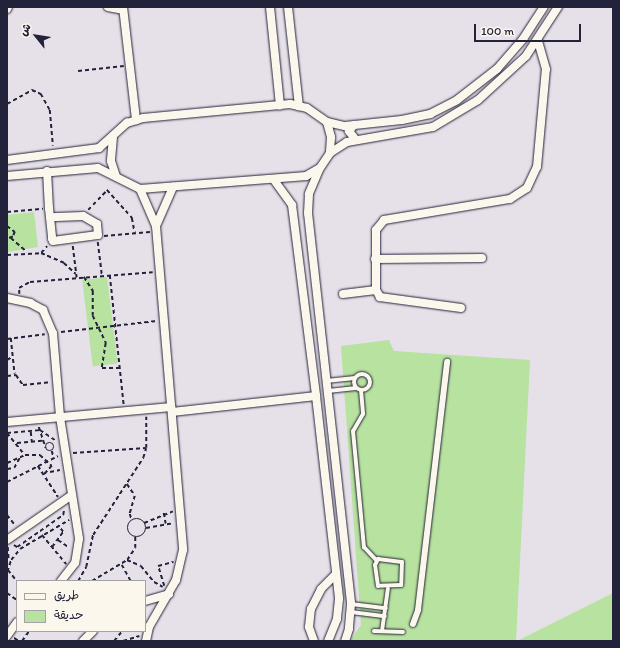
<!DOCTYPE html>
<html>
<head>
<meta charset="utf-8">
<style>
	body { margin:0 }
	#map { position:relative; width:620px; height:648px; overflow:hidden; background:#e6e0e8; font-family:Itim,"Playpen Sans Arabic",sans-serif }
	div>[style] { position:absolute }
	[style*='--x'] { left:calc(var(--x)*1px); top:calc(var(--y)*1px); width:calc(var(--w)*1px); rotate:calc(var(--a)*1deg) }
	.green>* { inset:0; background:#b7e29f; transform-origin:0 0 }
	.path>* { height:1.5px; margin-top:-0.75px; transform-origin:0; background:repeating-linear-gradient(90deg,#22223b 0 4px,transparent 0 7px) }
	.path>.ring { margin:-0.75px; padding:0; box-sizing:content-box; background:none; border:1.5px solid #22223b; border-radius:50% }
	.roads { filter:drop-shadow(0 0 1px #22223b) drop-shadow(0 0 1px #22223b) }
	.service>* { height:4px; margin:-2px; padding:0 2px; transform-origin:2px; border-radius:2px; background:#fbf7ec }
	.service>.ring { margin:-2px; padding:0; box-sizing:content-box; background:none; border:4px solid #fbf7ec; border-radius:50% }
	.pedestrian>* { height:6px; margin:-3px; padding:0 3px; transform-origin:3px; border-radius:3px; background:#fbf7ec }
	.minor>* { height:8px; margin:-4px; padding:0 4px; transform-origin:4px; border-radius:4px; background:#fbf7ec }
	span { translate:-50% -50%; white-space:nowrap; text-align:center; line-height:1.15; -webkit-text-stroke:3px #fbf7ec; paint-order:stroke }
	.frame { position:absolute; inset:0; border:8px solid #22223b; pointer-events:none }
	.legend { position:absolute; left:16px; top:580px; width:130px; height:52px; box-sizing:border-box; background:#fbf7ec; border:1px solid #a4a2a5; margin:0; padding:5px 7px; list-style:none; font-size:12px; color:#22223b }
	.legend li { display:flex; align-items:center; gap:8px; height:20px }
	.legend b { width:20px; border:1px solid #a4a2a5 }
	.north { position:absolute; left:16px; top:16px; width:40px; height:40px; -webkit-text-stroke:3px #fbf7ec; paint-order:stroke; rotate:300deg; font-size:11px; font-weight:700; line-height:16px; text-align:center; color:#22223b }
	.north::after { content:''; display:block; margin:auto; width:14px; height:18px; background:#22223b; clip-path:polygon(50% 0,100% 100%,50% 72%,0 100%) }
	.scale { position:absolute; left:474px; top:24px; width:107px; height:18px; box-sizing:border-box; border:2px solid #22223b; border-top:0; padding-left:5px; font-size:12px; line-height:14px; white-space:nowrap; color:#22223b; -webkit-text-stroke:3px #fbf7ec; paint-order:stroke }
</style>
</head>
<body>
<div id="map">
	<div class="green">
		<div style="clip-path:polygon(34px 212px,38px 247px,7px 252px,7px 215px)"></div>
		<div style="left:107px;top:277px;width:87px;height:25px;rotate:83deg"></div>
		<div style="clip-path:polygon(389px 340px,394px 351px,530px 360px,516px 641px,350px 641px,361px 625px,341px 346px)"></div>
		<div style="clip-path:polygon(613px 593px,613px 641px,517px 641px)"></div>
	</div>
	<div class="path">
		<div style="--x:78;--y:71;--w:46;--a:-6.2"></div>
		<div style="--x:7;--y:104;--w:29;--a:-29"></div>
		<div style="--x:32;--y:90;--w:10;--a:24"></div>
		<div style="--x:41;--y:94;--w:18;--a:61"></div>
		<div style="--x:50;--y:110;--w:36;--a:85"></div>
		<div style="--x:88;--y:210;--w:28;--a:-46"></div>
		<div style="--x:107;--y:190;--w:38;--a:48"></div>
		<div style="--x:132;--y:218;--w:15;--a:79"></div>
		<div style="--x:7;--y:212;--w:36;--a:-5"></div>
		<div style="--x:7;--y:226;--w:10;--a:37"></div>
		<div style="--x:15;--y:232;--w:5;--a:112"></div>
		<div style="--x:13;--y:237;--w:6;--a:162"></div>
		<div style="--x:104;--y:236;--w:46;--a:-5"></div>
		<div style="--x:11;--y:238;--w:21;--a:41"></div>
		<div style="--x:98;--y:242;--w:33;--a:83"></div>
		<div style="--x:73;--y:246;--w:32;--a:83"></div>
		<div style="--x:41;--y:253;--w:9;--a:-49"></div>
		<div style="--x:7;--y:255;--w:34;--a:-3"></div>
		<div style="--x:41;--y:253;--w:25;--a:23"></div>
		<div style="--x:64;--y:263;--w:16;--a:43"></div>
		<div style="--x:110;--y:275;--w:131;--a:83.9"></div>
		<div style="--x:84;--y:277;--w:17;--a:57"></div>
		<div style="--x:93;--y:291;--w:25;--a:90"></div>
		<div style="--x:93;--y:316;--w:30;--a:64"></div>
		<div style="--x:106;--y:343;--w:25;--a:99"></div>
		<div style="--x:102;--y:368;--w:18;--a:0"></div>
		<div style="--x:19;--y:294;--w:6;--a:-90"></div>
		<div style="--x:19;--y:288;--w:13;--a:-29"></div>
		<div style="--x:30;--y:282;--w:123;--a:-4.6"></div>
		<div style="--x:61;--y:332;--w:96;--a:-6.6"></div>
		<div style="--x:11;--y:338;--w:36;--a:84"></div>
		<div style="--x:7;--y:339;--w:38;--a:-7"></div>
		<div style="--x:7;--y:360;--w:6;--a:-31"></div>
		<div style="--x:7;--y:376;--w:9;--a:-6"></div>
		<div style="--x:16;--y:375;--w:12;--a:55"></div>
		<div style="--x:23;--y:385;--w:27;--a:-6"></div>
		<div style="--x:39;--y:427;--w:22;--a:72"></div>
		<div style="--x:31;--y:432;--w:10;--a:84"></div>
		<div style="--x:7;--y:433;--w:33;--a:-5"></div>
		<div style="--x:40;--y:430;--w:18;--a:34"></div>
		<div style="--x:7;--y:433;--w:28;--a:51"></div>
		<div class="ring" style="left:46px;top:443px;width:6.5px;height:6.5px"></div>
		<div style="--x:17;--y:443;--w:25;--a:-5"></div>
		<div style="--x:52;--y:451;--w:8;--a:76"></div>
		<div style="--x:73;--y:453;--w:73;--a:-3.9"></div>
		<div style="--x:7;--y:463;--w:20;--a:-24"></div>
		<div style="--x:25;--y:455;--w:15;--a:0"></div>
		<div style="--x:40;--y:455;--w:16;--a:43"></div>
		<div style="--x:52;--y:466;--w:12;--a:132"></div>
		<div style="--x:38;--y:466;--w:37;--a:57"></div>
		<div style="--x:7;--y:469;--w:7;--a:-8"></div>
		<div style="--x:14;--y:468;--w:13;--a:-61"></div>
		<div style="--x:50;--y:472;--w:10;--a:-11"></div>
		<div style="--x:7;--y:482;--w:57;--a:-27"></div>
		<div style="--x:127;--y:484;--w:14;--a:56"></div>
		<div style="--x:135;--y:496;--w:19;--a:106"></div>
		<div style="--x:130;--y:514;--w:7;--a:74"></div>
		<div style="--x:164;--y:513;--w:11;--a:80"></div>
		<div style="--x:7;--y:515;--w:14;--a:51"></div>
		<div class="ring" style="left:128px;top:519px;width:16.5px;height:16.5px"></div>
		<div style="--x:144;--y:523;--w:31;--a:-22"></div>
		<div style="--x:146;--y:528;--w:27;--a:-10"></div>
		<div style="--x:42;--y:535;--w:38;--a:50"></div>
		<div style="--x:58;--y:540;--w:14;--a:34"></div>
		<div style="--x:14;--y:545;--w:4;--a:34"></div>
		<div style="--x:17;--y:547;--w:56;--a:-34.8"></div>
		<div style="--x:63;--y:515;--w:6;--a:-81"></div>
		<div style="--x:8;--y:547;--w:14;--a:86"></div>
		<div style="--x:52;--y:547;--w:19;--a:-54"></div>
		<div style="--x:63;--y:532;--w:8;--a:-130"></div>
		<div style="--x:127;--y:560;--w:15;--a:23"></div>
		<div style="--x:141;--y:566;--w:21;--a:51"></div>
		<div style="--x:154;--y:582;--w:10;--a:29"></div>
		<div style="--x:122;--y:565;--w:18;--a:61"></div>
		<div style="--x:8;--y:570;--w:14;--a:51"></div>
		<div style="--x:7;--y:572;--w:13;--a:-72"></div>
		<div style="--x:11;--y:560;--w:14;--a:-51"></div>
		<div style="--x:20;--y:549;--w:57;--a:-30.6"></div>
		<div style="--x:78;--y:581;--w:16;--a:-60"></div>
		<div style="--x:86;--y:567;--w:33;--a:-78"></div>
		<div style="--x:93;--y:535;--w:92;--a:-57"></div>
		<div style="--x:143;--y:458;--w:10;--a:-73"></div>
		<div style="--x:146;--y:448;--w:31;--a:-90"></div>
		<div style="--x:92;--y:581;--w:41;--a:-31"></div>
		<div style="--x:127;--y:560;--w:14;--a:-56"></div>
		<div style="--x:135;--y:548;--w:11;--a:-90"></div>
		<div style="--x:164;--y:586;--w:21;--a:-107"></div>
		<div style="--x:158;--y:566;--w:16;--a:-15"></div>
		<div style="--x:7;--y:593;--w:12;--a:35"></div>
		<div style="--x:14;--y:638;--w:6;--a:31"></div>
		<div style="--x:22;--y:641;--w:12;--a:-55"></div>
		<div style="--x:114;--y:641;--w:13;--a:-51"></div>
		<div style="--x:123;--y:641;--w:17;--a:-17"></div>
	</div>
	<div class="roads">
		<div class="service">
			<div class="ring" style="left:354px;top:374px;width:12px;height:12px"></div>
			<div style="--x:326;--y:381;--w:29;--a:-6"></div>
			<div style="--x:361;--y:390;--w:24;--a:85"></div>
			<div style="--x:363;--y:414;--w:20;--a:120"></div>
			<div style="--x:353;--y:431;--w:117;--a:84.6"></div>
			<div style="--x:364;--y:547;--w:18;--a:47"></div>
			<div style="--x:328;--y:391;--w:28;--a:-6"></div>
			<div style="--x:378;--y:559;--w:24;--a:7"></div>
			<div style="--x:402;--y:562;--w:23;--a:92"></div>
			<div style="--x:401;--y:585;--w:23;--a:178"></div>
			<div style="--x:378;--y:586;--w:21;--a:-98"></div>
			<div style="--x:375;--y:565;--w:7;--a:-63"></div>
			<div style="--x:351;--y:604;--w:35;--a:7"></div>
			<div style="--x:351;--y:612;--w:34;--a:7"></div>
			<div style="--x:374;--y:631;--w:29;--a:2"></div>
			<div style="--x:382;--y:631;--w:43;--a:-82.1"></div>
		</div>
		<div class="pedestrian">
			<div style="--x:413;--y:624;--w:15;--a:-70"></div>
			<div style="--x:418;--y:610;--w:250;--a:-83.3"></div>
		</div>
		<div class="minor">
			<div style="--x:108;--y:7;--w:15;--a:11"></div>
			<div style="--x:123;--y:7;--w:114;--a:83.4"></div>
			<div style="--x:270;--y:7;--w:99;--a:84.2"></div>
			<div style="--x:288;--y:7;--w:100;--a:83.7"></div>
			<div style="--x:7;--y:9;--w:2;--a:-63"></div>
			<div style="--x:327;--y:122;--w:16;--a:75"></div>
			<div style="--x:331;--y:137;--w:16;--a:94"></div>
			<div style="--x:354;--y:125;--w:8;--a:130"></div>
			<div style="--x:349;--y:131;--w:10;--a:53"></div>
			<div style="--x:113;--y:137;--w:24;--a:95"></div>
			<div style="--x:111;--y:161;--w:16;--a:72"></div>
			<div style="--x:7;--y:160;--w:93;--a:-7.4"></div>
			<div style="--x:99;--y:148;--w:38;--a:-42"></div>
			<div style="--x:127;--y:123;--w:17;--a:-17"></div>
			<div style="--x:143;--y:118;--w:148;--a:-5.4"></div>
			<div style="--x:290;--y:104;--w:17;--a:13"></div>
			<div style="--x:307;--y:108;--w:24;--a:35"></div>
			<div style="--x:327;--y:122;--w:18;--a:13"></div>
			<div style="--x:345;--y:126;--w:57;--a:-6"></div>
			<div style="--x:402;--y:120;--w:29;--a:-12"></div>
			<div style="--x:430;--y:114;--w:30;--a:-27"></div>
			<div style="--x:457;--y:100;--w:51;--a:-37.8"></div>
			<div style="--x:497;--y:69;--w:40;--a:-49"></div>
			<div style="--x:523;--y:39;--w:38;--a:-57"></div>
			<div style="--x:319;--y:170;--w:26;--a:113"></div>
			<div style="--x:309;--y:194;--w:19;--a:93"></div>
			<div style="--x:308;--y:213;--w:393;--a:83.7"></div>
			<div style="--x:351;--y:604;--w:25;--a:95"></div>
			<div style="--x:349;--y:629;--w:13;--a:108"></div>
			<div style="--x:47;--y:171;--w:37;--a:87"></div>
			<div style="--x:49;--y:208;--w:31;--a:84"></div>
			<div style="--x:52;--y:239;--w:2;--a:63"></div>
			<div style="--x:53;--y:241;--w:45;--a:-7.6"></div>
			<div style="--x:98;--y:235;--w:11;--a:-95"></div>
			<div style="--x:97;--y:224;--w:16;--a:-150"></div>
			<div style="--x:83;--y:216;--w:33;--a:178"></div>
			<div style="--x:7;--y:176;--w:91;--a:-5"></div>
			<div style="--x:98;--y:168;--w:47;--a:26.6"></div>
			<div style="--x:140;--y:189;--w:167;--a:-4.5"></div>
			<div style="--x:306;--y:176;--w:16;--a:-30"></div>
			<div style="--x:320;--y:168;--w:18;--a:-56"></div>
			<div style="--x:330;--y:153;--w:20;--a:-33"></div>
			<div style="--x:347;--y:142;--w:87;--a:-9.9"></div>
			<div style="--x:433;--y:127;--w:52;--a:-31"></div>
			<div style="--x:478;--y:100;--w:65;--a:-42.5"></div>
			<div style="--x:526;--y:56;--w:59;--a:-56.9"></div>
			<div style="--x:274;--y:180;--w:31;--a:54"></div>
			<div style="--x:292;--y:205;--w:193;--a:82.8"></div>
			<div style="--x:316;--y:396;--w:204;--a:83.5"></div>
			<div style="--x:339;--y:599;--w:20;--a:96"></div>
			<div style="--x:337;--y:619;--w:24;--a:112"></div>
			<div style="--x:140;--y:189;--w:40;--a:66.6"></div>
			<div style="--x:156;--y:226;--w:325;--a:85.2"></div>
			<div style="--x:183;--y:550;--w:31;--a:103"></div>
			<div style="--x:176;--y:580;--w:54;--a:119.9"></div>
			<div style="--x:149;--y:627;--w:14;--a:102"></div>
			<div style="--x:156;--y:226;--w:43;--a:-66.4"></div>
			<div style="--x:375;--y:259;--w:107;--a:-0.5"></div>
			<div style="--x:343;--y:294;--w:33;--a:-7"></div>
			<div style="--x:7;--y:298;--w:24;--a:12"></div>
			<div style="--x:30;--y:303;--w:15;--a:28"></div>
			<div style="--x:43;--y:310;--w:25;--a:67"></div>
			<div style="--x:53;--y:333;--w:84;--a:85.2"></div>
			<div style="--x:60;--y:417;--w:123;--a:81.1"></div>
			<div style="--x:79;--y:539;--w:24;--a:99"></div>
			<div style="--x:75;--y:563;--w:23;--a:128"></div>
			<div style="--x:461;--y:308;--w:82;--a:-172.3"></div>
			<div style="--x:380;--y:297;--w:8;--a:-120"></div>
			<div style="--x:376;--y:290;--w:60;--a:-90"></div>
			<div style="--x:376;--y:230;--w:13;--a:-51"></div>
			<div style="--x:384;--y:220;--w:128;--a:-9.5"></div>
			<div style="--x:510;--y:199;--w:20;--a:-33"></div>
			<div style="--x:527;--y:188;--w:23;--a:-65"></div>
			<div style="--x:537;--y:167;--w:98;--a:-84.8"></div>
			<div style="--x:546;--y:69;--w:29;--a:-106"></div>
			<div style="--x:172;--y:412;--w:145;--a:-6.3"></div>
			<div style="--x:7;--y:422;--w:165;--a:-5.2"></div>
			<div style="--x:7;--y:540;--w:79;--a:-34.7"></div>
			<div style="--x:145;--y:601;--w:25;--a:-16"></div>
			<div style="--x:7;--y:636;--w:17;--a:-54"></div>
			<div style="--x:83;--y:641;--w:14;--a:-45"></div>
			<div style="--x:314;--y:641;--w:15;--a:-110"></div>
			<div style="--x:309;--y:627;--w:18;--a:-84"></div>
			<div style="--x:311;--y:609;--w:22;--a:-63"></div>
			<div style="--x:321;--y:589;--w:21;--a:-45"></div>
		</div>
	</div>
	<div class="frame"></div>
	<ul class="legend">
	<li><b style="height:5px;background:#fbf7ec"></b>طريق</li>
	<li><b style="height:11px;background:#b7e29f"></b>حديقة</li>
	</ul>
	<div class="north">ش</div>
	<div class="scale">100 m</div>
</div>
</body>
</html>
